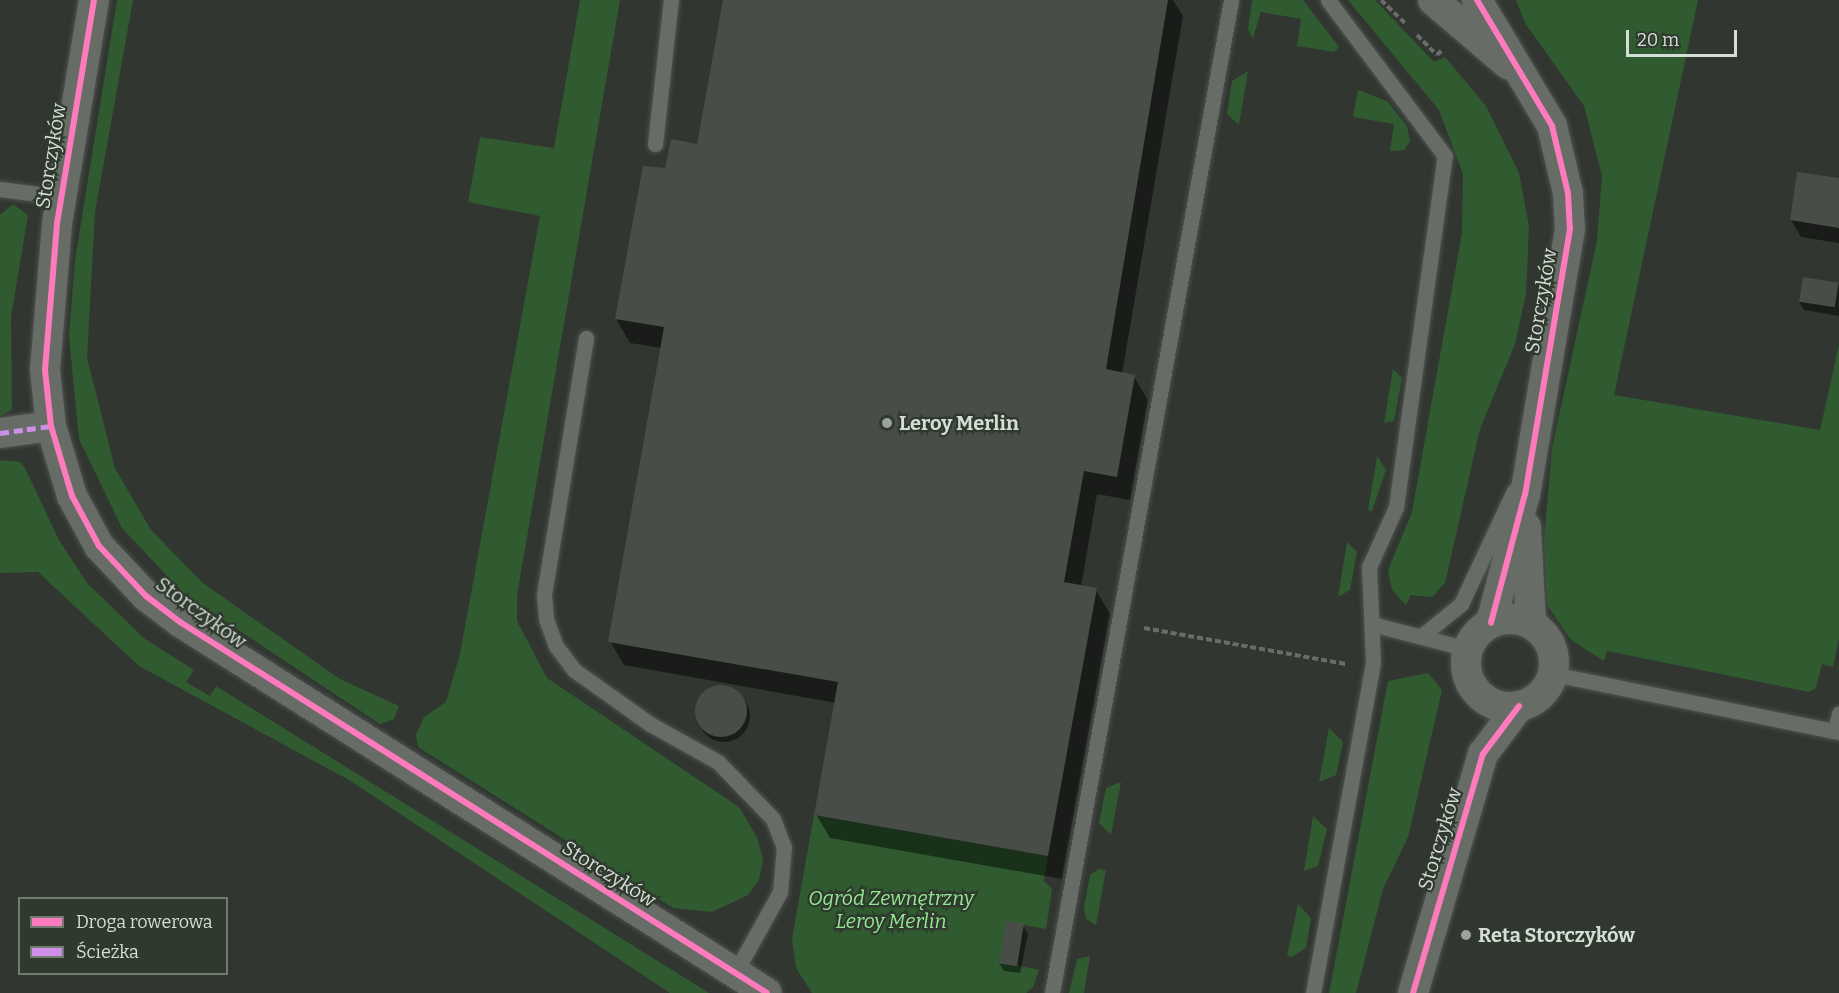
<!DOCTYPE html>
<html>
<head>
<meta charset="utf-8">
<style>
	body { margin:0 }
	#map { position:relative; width:1839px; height:993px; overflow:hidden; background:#313631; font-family:Bitter,serif }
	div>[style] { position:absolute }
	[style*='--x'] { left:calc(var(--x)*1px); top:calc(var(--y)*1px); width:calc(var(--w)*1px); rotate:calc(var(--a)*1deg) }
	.green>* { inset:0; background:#305b30 }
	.shadow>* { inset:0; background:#0007 }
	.round { border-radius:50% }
	.building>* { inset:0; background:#484d48; transform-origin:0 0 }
	.path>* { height:4px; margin-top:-2px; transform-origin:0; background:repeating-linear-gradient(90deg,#696d69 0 6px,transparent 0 9px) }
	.roads { filter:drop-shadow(0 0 2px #4f534f) drop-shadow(0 0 2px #4f534f) }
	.lane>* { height:15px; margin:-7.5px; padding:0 7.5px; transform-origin:7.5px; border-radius:7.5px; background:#676c67 }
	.street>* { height:30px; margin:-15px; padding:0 15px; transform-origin:15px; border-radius:15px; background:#676c67 }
	.street>.ring { margin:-15px; padding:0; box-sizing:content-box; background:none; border:30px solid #676c67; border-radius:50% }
	.quiet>* { height:4.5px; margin-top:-2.25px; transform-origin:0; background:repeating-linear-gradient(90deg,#ce8fe9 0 9px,transparent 0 13.5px) }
	.cycleway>* { height:6px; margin:-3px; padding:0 3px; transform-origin:3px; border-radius:3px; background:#fd7abc }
	.dots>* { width:16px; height:16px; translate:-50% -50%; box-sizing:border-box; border:3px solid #2f392e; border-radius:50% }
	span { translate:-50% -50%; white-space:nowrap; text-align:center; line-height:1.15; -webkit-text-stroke:4.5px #2f392e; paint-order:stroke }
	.street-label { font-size:20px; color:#d6ddd6 }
	.poi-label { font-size:20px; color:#d6ddd6; font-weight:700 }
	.left { translate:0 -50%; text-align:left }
	.park-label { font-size:20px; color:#95e893; font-style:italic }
	.legend { position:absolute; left:18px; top:897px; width:210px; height:78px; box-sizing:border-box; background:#2f392e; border:2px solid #727b71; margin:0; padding:8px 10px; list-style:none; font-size:18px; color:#d6ddd6 }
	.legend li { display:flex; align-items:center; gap:12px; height:30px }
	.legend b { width:30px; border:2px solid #727b71 }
	.scale { position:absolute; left:1626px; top:30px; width:111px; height:27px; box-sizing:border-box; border:3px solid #d6ddd6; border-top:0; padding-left:8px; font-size:18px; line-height:21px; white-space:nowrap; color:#d6ddd6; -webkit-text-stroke:4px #2f392e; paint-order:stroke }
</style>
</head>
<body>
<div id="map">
	<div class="green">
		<div style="clip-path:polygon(117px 0,133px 0,95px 212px,87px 358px,115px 468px,151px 530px,203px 583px,340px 679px,399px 706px,394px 719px,380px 724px,184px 594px,122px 528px,79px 439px,69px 336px,75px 260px)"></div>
		<div style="clip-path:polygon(580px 0,620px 0,517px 595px,517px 621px,547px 678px,739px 807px,757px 837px,763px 859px,759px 880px,748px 895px,712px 912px,673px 908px,418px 747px,416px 735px,424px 717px,446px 702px,460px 654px,540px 216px,468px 202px,480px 137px,554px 148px)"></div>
		<div style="clip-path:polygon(1252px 0,1303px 0,1339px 47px,1334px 52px,1297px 46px,1301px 19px,1261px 12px,1253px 38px,1248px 30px)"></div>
		<div style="clip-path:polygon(1348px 0,1375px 0,1434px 62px,1445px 57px,1486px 106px,1519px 173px,1529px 226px,1526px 294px,1515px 344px,1480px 429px,1445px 583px,1432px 597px,1411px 595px,1406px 605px,1392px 590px,1388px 570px,1412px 512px,1462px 233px,1463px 174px,1439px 110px)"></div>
		<div style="clip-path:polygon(1516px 0,1698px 0,1614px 395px,1820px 430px,1839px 345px,1839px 639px,1833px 667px,1822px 664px,1816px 688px,1809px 692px,1607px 651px,1604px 661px,1571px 640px,1547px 605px,1544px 541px,1552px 448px,1597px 241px,1602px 176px,1584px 106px,1525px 23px)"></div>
		<div style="clip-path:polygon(1248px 71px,1239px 125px,1227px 114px,1232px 81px)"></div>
		<div style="clip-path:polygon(1358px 90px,1387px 101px,1407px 126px,1410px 141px,1404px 150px,1390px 151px,1394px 124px,1353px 117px)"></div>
		<div style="clip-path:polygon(13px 204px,28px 215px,11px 317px,12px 410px,0 416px,0 215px)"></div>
		<div style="clip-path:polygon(1393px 369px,1402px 378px,1394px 421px,1384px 423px)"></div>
		<div style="clip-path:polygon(1377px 456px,1386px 470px,1372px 511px,1368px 510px)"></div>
		<div style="clip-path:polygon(0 460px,20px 462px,25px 468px,59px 540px,87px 583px,145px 639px,194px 670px,186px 682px,210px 696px,216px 686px,709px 993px,670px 993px,349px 780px,139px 666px,38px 572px,0 573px)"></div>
		<div style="clip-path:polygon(1347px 542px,1357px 552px,1350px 590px,1338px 597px)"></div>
		<div style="clip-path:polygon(1428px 673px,1442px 690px,1408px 837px,1383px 889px,1356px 993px,1329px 993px,1388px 681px)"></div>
		<div style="clip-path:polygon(1329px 728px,1343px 742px,1336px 775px,1319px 782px)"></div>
		<div style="clip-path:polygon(1121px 782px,1116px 808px,1111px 835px,1099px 823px,1106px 788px)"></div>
		<div style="clip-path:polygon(814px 815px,1048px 856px,1044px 881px,1052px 889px,1046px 929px,1024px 925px,1016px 965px,1039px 970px,1033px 987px,1026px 993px,812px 993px,796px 968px,792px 939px)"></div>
		<div style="clip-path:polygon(1313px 816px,1327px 829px,1318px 866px,1304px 871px)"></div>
		<div style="clip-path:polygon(1099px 869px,1106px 870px,1096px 925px,1086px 919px,1084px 907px,1090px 875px)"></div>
		<div style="clip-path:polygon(1298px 904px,1311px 918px,1306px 948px,1292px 957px,1287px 956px)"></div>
		<div style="clip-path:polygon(1090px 956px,1084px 993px,1069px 993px,1077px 959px)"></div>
	</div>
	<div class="shadow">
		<div style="clip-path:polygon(724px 0,1173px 0,1183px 16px,1122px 374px,1134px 377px,1148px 400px,1130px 500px,1097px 494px,1081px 587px,1096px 590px,1110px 614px,1062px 879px,830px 838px,816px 814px,836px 703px,624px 665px,610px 641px,662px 348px,630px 343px,616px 319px,667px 169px,698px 146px)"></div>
		<div style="clip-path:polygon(1839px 179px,1839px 243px,1801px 237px,1791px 220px)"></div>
		<div style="clip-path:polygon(1839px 285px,1839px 316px,1804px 310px,1799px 302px)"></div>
		<div class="round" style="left:698px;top:690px;width:52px;height:52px"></div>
		<div style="clip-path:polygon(1023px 926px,1028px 934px,1020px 973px,1004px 971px,999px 963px)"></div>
	</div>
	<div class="building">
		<div style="clip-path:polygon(723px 0,1168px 0,1106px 369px,1135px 375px,1117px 477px,1084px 471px,1064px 582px,1097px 588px,1048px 856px,814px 815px,838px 682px,608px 642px,664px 327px,615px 319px,643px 166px,665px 168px,671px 139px,697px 144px)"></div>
		<div style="clip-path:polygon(1797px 172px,1839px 178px,1839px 228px,1790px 220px)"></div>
		<div style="left:1803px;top:277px;width:36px;height:25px;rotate:9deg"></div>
		<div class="round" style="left:695px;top:685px;width:52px;height:52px"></div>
		<div style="left:1006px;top:921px;width:18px;height:43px;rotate:9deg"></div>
	</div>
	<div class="path">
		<div style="--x:1381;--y:0;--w:33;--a:44"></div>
		<div style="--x:1417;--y:35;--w:28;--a:45"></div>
		<div style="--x:1437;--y:55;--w:6;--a:-45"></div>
		<div style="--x:1144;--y:628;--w:205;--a:10.1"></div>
	</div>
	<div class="roads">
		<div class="lane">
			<div style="--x:655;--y:144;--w:145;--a:-83.7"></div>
			<div style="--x:0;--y:189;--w:62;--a:7.5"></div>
			<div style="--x:586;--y:338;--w:260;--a:99.3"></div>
			<div style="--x:544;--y:595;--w:24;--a:85"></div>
			<div style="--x:546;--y:619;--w:29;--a:70"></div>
			<div style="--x:556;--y:646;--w:30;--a:53"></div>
			<div style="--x:574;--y:670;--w:93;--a:35.4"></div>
			<div style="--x:650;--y:724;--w:78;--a:29.2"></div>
			<div style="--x:718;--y:762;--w:79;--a:46"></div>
			<div style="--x:773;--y:819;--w:30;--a:69"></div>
			<div style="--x:784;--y:847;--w:45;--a:95.1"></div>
			<div style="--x:780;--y:892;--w:93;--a:119.1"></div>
			<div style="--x:1372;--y:624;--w:99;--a:14.6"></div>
			<div style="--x:1424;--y:634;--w:48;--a:-39"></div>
			<div style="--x:1461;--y:604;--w:125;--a:-64.9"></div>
			<div style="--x:1553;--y:674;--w:292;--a:11.5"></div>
			<div style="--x:1835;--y:731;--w:18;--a:-77"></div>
			<div style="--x:1052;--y:993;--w:1009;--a:-79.78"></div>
			<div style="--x:1313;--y:993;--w:336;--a:-79.7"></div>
			<div style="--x:1373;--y:662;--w:95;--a:-92.4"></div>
			<div style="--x:1369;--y:567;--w:66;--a:-65.8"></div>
			<div style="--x:1396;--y:507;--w:354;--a:-82.1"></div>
			<div style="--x:1445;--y:156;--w:195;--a:-126.9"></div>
		</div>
		<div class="street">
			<div style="--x:94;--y:0;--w:227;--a:99.4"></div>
			<div style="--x:57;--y:224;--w:146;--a:94.7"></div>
			<div style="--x:45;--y:370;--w:56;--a:83.9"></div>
			<div style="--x:51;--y:426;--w:73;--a:73.3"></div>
			<div style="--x:72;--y:496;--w:57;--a:61.6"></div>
			<div style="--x:99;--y:546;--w:69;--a:46.8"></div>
			<div style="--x:146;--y:596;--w:43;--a:37.4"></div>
			<div style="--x:180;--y:622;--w:694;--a:32.29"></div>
			<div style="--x:1433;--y:0;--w:99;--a:40.5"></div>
			<div style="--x:1477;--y:0;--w:147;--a:59.2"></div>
			<div style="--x:1552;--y:126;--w:69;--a:76.6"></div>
			<div style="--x:1568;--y:193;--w:36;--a:87"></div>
			<div style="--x:1570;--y:229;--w:269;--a:99.6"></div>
			<div style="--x:1525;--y:494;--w:133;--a:104.8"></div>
			<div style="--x:0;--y:433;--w:51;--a:-7.8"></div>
			<div style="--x:1526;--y:527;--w:97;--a:87"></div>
			<div class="ring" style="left:1466px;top:619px;width:58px;height:58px"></div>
			<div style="--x:1413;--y:993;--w:249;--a:-73.7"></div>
			<div style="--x:1483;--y:754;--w:60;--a:-53.1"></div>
		</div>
	</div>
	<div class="quiet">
		<div style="--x:0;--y:433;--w:51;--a:-7.8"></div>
	</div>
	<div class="cycleway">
		<div style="--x:94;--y:0;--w:227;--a:99.4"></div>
		<div style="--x:57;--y:224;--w:146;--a:94.7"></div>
		<div style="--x:45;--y:370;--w:56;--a:83.9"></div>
		<div style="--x:51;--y:426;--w:73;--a:73.3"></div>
		<div style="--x:72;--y:496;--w:57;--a:61.6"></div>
		<div style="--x:99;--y:546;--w:69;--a:46.8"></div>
		<div style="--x:146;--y:596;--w:43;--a:37.4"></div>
		<div style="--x:180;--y:622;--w:694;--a:32.29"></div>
		<div style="--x:1477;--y:0;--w:147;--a:59.2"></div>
		<div style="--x:1552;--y:126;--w:69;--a:76.6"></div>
		<div style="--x:1568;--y:193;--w:36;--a:87"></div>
		<div style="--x:1570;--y:229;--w:269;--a:99.6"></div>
		<div style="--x:1525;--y:494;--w:133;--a:104.8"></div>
		<div style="--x:1413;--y:993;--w:249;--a:-73.7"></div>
		<div style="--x:1483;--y:754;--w:60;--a:-53.1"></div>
	</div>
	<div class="dots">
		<div style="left:887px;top:423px;background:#9ca39c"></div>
		<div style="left:1466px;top:935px;background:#9ca39c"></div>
	</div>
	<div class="street-label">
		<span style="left:51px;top:156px;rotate:-81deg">Storczyków</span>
		<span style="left:1541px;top:301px;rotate:-80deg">Storczyków</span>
		<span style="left:201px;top:613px;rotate:36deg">Storczyków</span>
		<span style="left:1440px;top:839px;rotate:-73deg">Storczyków</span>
		<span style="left:609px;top:874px;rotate:32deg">Storczyków</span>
	</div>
	<div class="poi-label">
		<span class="left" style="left:899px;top:423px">Leroy Merlin</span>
		<span class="left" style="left:1478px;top:935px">Reta Storczyków</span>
	</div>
	<div class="park-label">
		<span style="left:891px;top:910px">Ogród Zewnętrzny<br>Leroy Merlin</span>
	</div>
	<ul class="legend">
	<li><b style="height:8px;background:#fd7abc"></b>Droga rowerowa</li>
	<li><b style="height:8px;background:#ce8fe9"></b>Ścieżka</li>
	</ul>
	<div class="scale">20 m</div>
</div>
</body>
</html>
